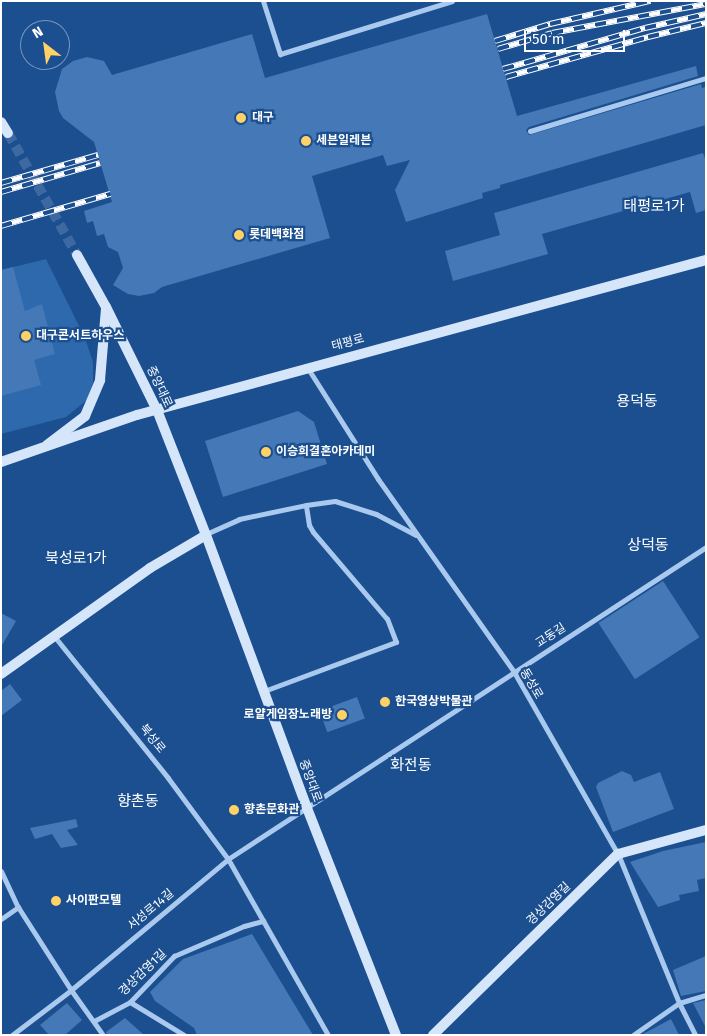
<!DOCTYPE html>
<html>
<head>
<meta charset="utf-8">
<style>
	body { margin:0 }
	#map { position:relative; width:707px; height:1036px; overflow:hidden; background:#1b4f8f; font-family:"Fira Sans","Noto Sans KR",sans-serif }
	div>[style] { position:absolute }
	[style*='--x'] { left:calc(var(--x)*1px); top:calc(var(--y)*1px); width:calc(var(--w)*1px); rotate:calc(var(--a)*1deg) }
	.green>* { inset:0; background:#2e69ad }
	.building>* { inset:0; background:#4478b7; transform-origin:0 0 }
	.secondary-tunnel>* { height:10px; margin-top:-5px; transform-origin:0; background:repeating-linear-gradient(90deg,#3d69a0 0 10px,transparent 0 15px) }
	.street>* { height:5px; margin:-2.5px; padding:0 2.5px; transform-origin:2.5px; border-radius:2.5px; background:#a9c9ee }
	.secondary>* { height:10px; margin:-5px; padding:0 5px; transform-origin:5px; border-radius:5px; background:#d6e6fa }
	.rail>* { height:5.5px; margin-top:-2.75px; transform-origin:0; background:repeating-linear-gradient(90deg,#1b4f8f 0 11px,#fff 0 22px); box-sizing:border-box; border-block:1px solid #fff }
	.dots>* { width:14px; height:14px; translate:-50% -50%; box-sizing:border-box; border:2px solid #1b4f8f; border-radius:50% }
	span { translate:-50% -50%; white-space:nowrap; text-align:center; line-height:1.15; -webkit-text-stroke:4.5px #1b4f8f; paint-order:stroke }
	.poi-label { font-size:12px; color:#fff; font-weight:700 }
	.left { translate:0 -50%; text-align:left }
	.right { translate:-100% -50%; text-align:right }
	.street-label { font-size:12px; color:#fff }
	.quarter-label { font-size:15px; color:#fff }
	.frame { position:absolute; inset:0; border:2px solid #fff; pointer-events:none }
	.north { position:absolute; left:20px; top:20px; width:50px; height:50px; box-sizing:border-box; background:#1b4f8f; border:1px solid #7695bc; border-radius:50%; rotate:330deg; font-size:14px; font-weight:700; line-height:20px; text-align:center; color:#fff }
	.north::after { content:''; display:block; margin:auto; width:18px; height:22px; background:#ffd166; clip-path:polygon(50% 0,100% 100%,50% 72%,0 100%) }
	.scale { position:absolute; left:524px; top:30px; width:101px; height:22px; box-sizing:border-box; border:2px solid #fff; border-top:0; padding-left:6px; font-size:15px; line-height:18px; white-space:nowrap; color:#fff; -webkit-text-stroke:4px #1b4f8f; paint-order:stroke }
</style>
</head>
<body>
<div id="map">
	<div class="green">
		<div style="clip-path:polygon(46px 259px,85px 338px,93px 362px,93px 383px,87px 400px,66px 417px,1px 434px,1px 270px)"></div>
	</div>
	<div class="building">
		<div style="clip-path:polygon(487px 14px,517px 116px,696px 66px,698px 76px,529px 127px,526px 130px,529px 135px,701px 84px,702px 88px,706px 87px,706px 125px,500px 185px,500px 188px,482px 193px,483px 198px,406px 222px,395px 190px,410px 160px,387px 166px,383px 155px,312px 176px,330px 238px,162px 287px,154px 293px,139px 296px,128px 294px,113px 285px,123px 268px,118px 252px,108px 247px,104px 234px,97px 236px,93px 221px,87px 223px,84px 211px,112px 202px,94px 142px,63px 118px,59px 111px,55px 92px,62px 69px,73px 61px,87px 57px,104px 61px,112px 75px,252px 34px,265px 78px)"></div>
		<div style="clip-path:polygon(703px 153px,706px 161px,706px 210px,696px 213px,690px 192px,542px 234px,548px 254px,453px 281px,445px 251px,500px 235px,494px 213px)"></div>
		<div style="clip-path:polygon(13px 267px,25px 311px,42px 304px,55px 354px,34px 360px,41px 385px,1px 396px,1px 270px)"></div>
		<div style="clip-path:polygon(298px 411px,314px 422px,327px 464px,223px 497px,205px 441px)"></div>
		<div style="left:663px;top:581px;width:67px;height:77px;rotate:57deg"></div>
		<div style="clip-path:polygon(1px 613px,16px 621px,1px 647px)"></div>
		<div style="clip-path:polygon(10px 684px,22px 700px,1px 716px,1px 691px)"></div>
		<div style="left:357px;top:697px;width:23px;height:40px;rotate:70deg"></div>
		<div style="clip-path:polygon(622px 771px,631px 775px,634px 782px,660px 772px,674px 809px,613px 832px,596px 787px,598px 783px)"></div>
		<div style="clip-path:polygon(76px 819px,78px 827px,67px 830px,78px 845px,61px 848px,52px 834px,35px 839px,30px 828px)"></div>
		<div style="clip-path:polygon(706px 842px,706px 878px,697px 880px,699px 891px,679px 895px,680px 900px,658px 907px,630px 862px,663px 851px)"></div>
		<div style="clip-path:polygon(252px 934px,313px 1035px,197px 1035px,194px 1028px,155px 1001px,150px 992px,183px 959px)"></div>
		<div style="clip-path:polygon(706px 956px,706px 991px,681px 996px,673px 970px)"></div>
		<div style="clip-path:polygon(706px 1000px,706px 1028px,693px 1003px)"></div>
		<div style="clip-path:polygon(67px 1003px,82px 1020px,65px 1035px,49px 1035px,40px 1025px)"></div>
		<div style="clip-path:polygon(125px 1018px,144px 1035px,107px 1035px,106px 1032px)"></div>
		<div style="clip-path:polygon(671px 1019px,679px 1035px,641px 1035px,643px 1034px)"></div>
	</div>
	<div class="secondary-tunnel">
		<div style="--x:8;--y:133;--w:140;--a:60.5"></div>
	</div>
	<div class="street">
		<div style="--x:263;--y:1;--w:56;--a:72.2"></div>
		<div style="--x:280;--y:54;--w:180;--a:-17.1"></div>
		<div style="--x:530;--y:131;--w:184;--a:-16.8"></div>
		<div style="--x:307;--y:367;--w:133;--a:57.6"></div>
		<div style="--x:378;--y:479;--w:236;--a:54.8"></div>
		<div style="--x:514;--y:672;--w:210;--a:60.3"></div>
		<div style="--x:618;--y:854;--w:161;--a:67.7"></div>
		<div style="--x:679;--y:1003;--w:36;--a:63"></div>
		<div style="--x:206;--y:534;--w:36;--a:-24"></div>
		<div style="--x:239;--y:519;--w:68;--a:-11.8"></div>
		<div style="--x:306;--y:505;--w:29;--a:-8"></div>
		<div style="--x:335;--y:501;--w:43;--a:17.6"></div>
		<div style="--x:376;--y:514;--w:45;--a:27.7"></div>
		<div style="--x:54;--y:636;--w:182;--a:51.2"></div>
		<div style="--x:168;--y:778;--w:101;--a:53.5"></div>
		<div style="--x:228;--y:859;--w:202;--a:60.4"></div>
		<div style="--x:264;--y:691;--w:141;--a:-20.4"></div>
		<div style="--x:396;--y:642;--w:25;--a:-111"></div>
		<div style="--x:387;--y:619;--w:114;--a:-130.4"></div>
		<div style="--x:313;--y:532;--w:8;--a:-120"></div>
		<div style="--x:309;--y:525;--w:20;--a:-99"></div>
		<div style="--x:1;--y:871;--w:40;--a:65"></div>
		<div style="--x:18;--y:907;--w:98;--a:57.4"></div>
		<div style="--x:71;--y:990;--w:55;--a:54.6"></div>
		<div style="--x:1;--y:919;--w:21;--a:-35"></div>
		<div style="--x:130;--y:1002;--w:63;--a:31.4"></div>
		<div style="--x:94;--y:1021;--w:41;--a:-27.8"></div>
		<div style="--x:130;--y:1002;--w:64;--a:-46.3"></div>
		<div style="--x:174;--y:956;--w:76;--a:-23.2"></div>
		<div style="--x:244;--y:926;--w:20;--a:-15"></div>
		<div style="--x:12;--y:1035;--w:74;--a:-37.3"></div>
		<div style="--x:71;--y:990;--w:204;--a:-39.8"></div>
		<div style="--x:228;--y:859;--w:571;--a:-33.13"></div>
		<div style="--x:633;--y:1035;--w:56;--a:-34.8"></div>
		<div style="--x:679;--y:1003;--w:28;--a:-17"></div>
	</div>
	<div class="secondary">
		<div style="--x:1;--y:122;--w:13;--a:58"></div>
		<div style="--x:77;--y:255;--w:60;--a:60.9"></div>
		<div style="--x:106;--y:307;--w:115;--a:63.7"></div>
		<div style="--x:157;--y:410;--w:134;--a:68.6"></div>
		<div style="--x:206;--y:535;--w:291;--a:69.7"></div>
		<div style="--x:307;--y:808;--w:244;--a:68.6"></div>
		<div style="--x:47;--y:445;--w:48;--a:-37.3"></div>
		<div style="--x:85;--y:416;--w:39;--a:-67"></div>
		<div style="--x:100;--y:380;--w:72;--a:-85.2"></div>
		<div style="--x:1;--y:462;--w:144;--a:-19.1"></div>
		<div style="--x:137;--y:415;--w:590;--a:-15.24"></div>
		<div style="--x:1;--y:674;--w:183;--a:-35.4"></div>
		<div style="--x:150;--y:568;--w:65;--a:-30.5"></div>
		<div style="--x:433;--y:1035;--w:259;--a:-44.4"></div>
		<div style="--x:618;--y:854;--w:91;--a:-15.3"></div>
	</div>
	<div class="rail">
		<div style="--x:495;--y:41;--w:58;--a:-17.2"></div>
		<div style="--x:550;--y:24;--w:103;--a:-13"></div>
		<div style="--x:498;--y:49;--w:56;--a:-16.5"></div>
		<div style="--x:552;--y:33;--w:157;--a:-10.7"></div>
		<div style="--x:503;--y:69;--w:148;--a:-16.1"></div>
		<div style="--x:645;--y:28;--w:63;--a:-12.9"></div>
		<div style="--x:506;--y:77;--w:148;--a:-15.7"></div>
		<div style="--x:648;--y:37;--w:60;--a:-13.6"></div>
		<div style="--x:1;--y:183;--w:101;--a:-16.1"></div>
		<div style="--x:1;--y:192;--w:103;--a:-16.3"></div>
		<div style="--x:1;--y:226;--w:114;--a:-16.4"></div>
	</div>
	<div class="dots">
		<div style="left:241px;top:118px;background:#ffd166"></div>
		<div style="left:306px;top:141px;background:#ffd166"></div>
		<div style="left:239px;top:235px;background:#ffd166"></div>
		<div style="left:26px;top:336px;background:#ffd166"></div>
		<div style="left:266px;top:452px;background:#ffd166"></div>
		<div style="left:385px;top:702px;background:#ffd166"></div>
		<div style="left:342px;top:715px;background:#ffd166"></div>
		<div style="left:234px;top:810px;background:#ffd166"></div>
		<div style="left:56px;top:901px;background:#ffd166"></div>
	</div>
	<div class="poi-label">
		<span class="left" style="left:252px;top:118px">대구</span>
		<span class="left" style="left:316px;top:141px">세븐일레븐</span>
		<span class="left" style="left:249px;top:235px">롯데백화점</span>
		<span class="left" style="left:36px;top:336px">대구콘서트하우스</span>
		<span class="left" style="left:276px;top:452px">이승희결혼아카데미</span>
		<span class="left" style="left:395px;top:702px">한국영상박물관</span>
		<span class="right" style="left:332px;top:715px">로얄게임장노래방</span>
		<span class="left" style="left:244px;top:810px">향촌문화관</span>
		<span class="left" style="left:66px;top:901px">사이판모텔</span>
	</div>
	<div class="street-label">
		<span style="left:348px;top:343px;rotate:-15deg">태평로</span>
		<span style="left:159px;top:387px;rotate:65deg">중앙대로</span>
		<span style="left:551px;top:636px;rotate:-33deg">교동길</span>
		<span style="left:531px;top:684px;rotate:60deg">동성로</span>
		<span style="left:152px;top:739px;rotate:51deg">북성로</span>
		<span style="left:310px;top:781px;rotate:70deg">중앙대로</span>
		<span style="left:549px;top:904px;rotate:-44deg">경상감영길</span>
		<span style="left:151px;top:910px;rotate:-40deg">서성로14길</span>
		<span style="left:143px;top:973px;rotate:-44deg">경상감영1길</span>
	</div>
	<div class="quarter-label">
		<span style="left:654px;top:207px">태평로1가</span>
		<span style="left:637px;top:402px">용덕동</span>
		<span style="left:648px;top:546px">상덕동</span>
		<span style="left:76px;top:559px">북성로1가</span>
		<span style="left:411px;top:766px">화전동</span>
		<span style="left:138px;top:802px">향촌동</span>
	</div>
	<div class="frame"></div>
	<div class="north">N</div>
	<div class="scale">50 m</div>
</div>
</body>
</html>
